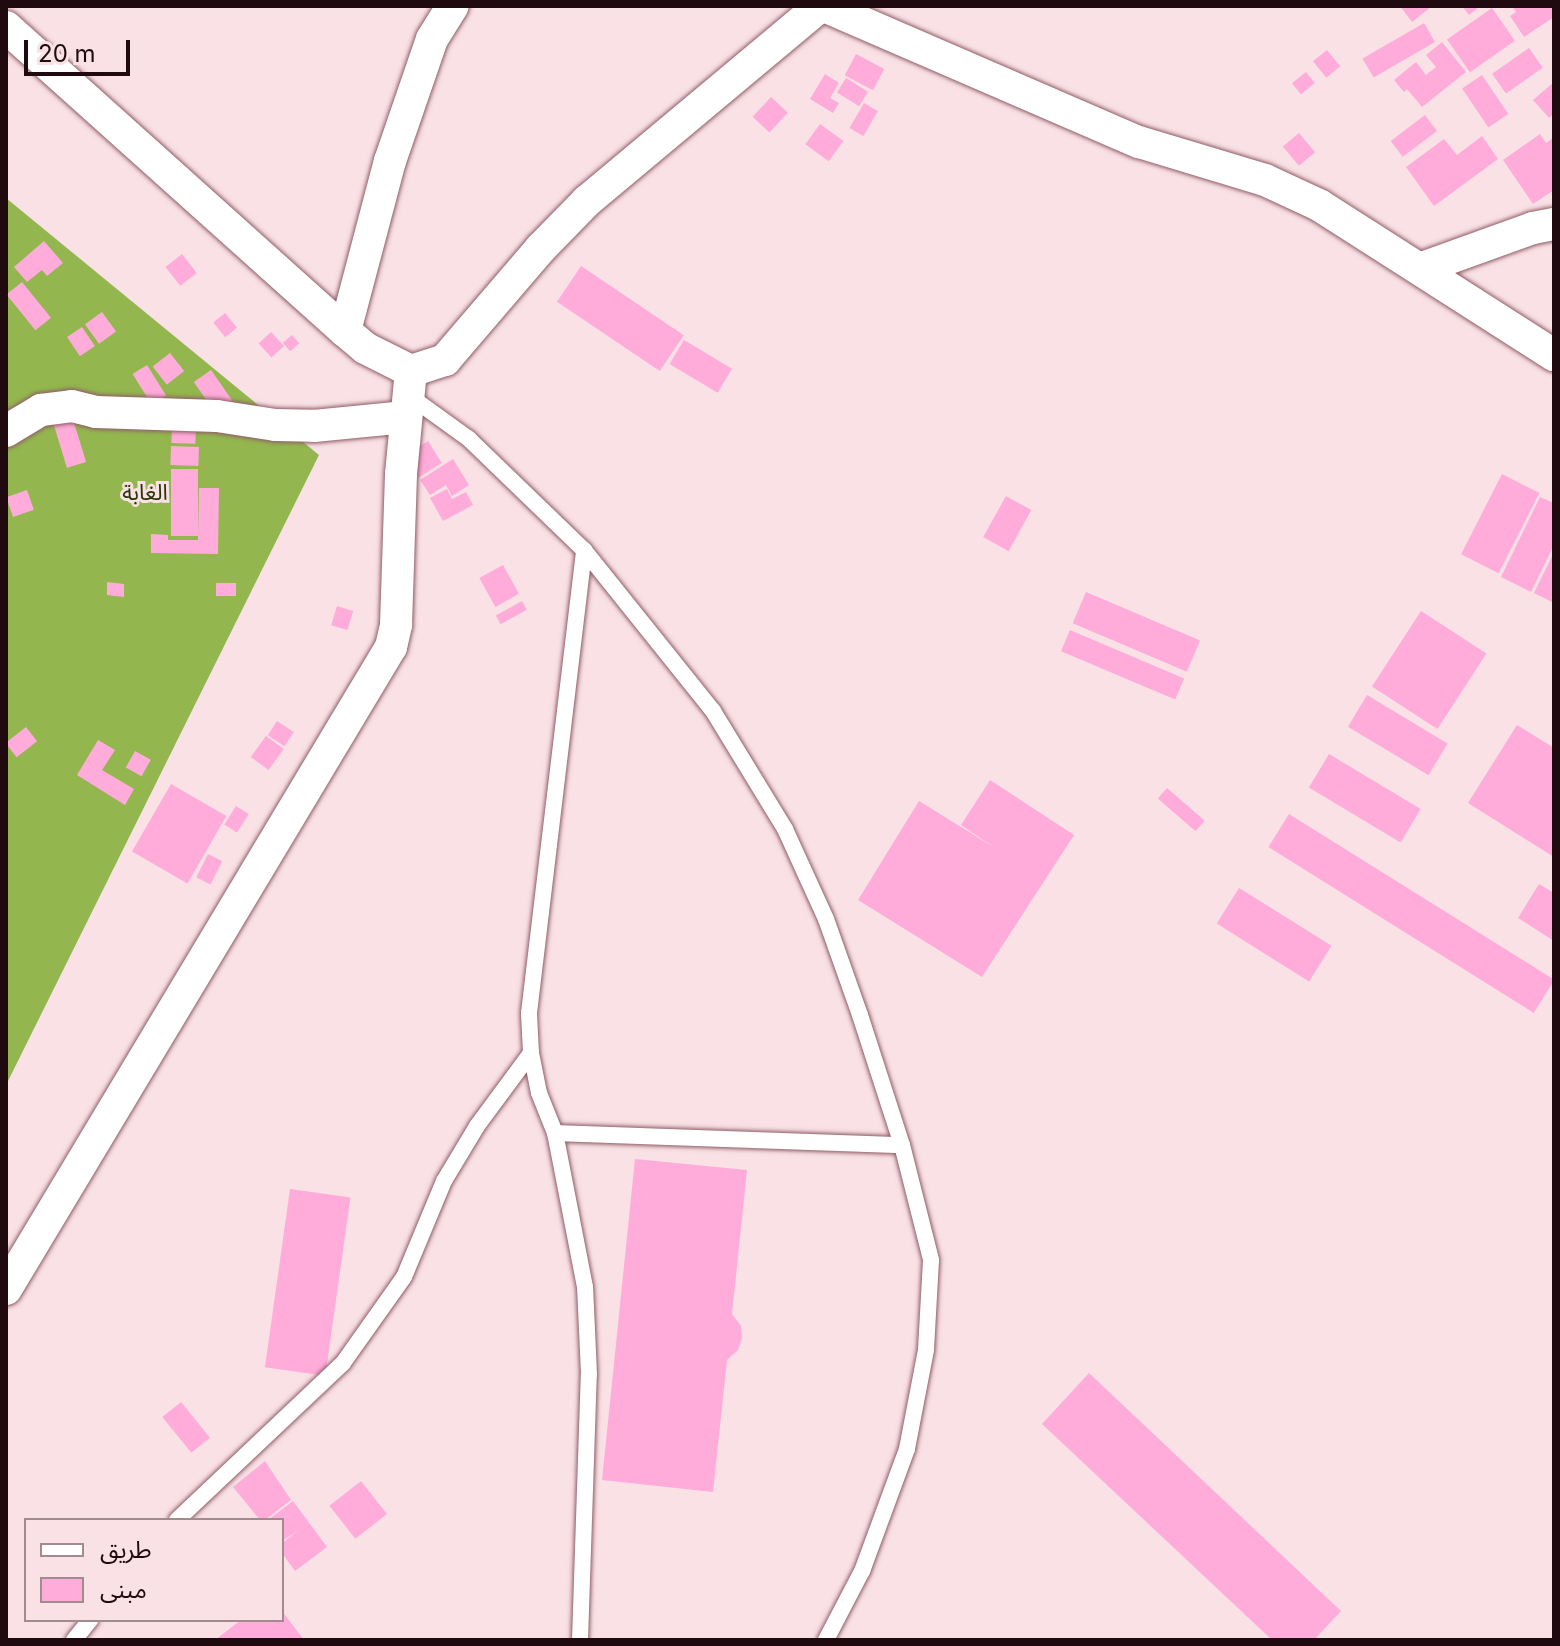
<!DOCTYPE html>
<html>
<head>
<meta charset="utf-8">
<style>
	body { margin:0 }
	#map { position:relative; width:1560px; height:1646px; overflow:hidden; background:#f9e1e5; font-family:Inter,"Noto Sans Arabic",sans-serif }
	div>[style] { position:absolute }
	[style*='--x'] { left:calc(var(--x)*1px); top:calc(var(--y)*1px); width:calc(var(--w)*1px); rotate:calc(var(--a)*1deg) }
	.forest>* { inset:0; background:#93b74e }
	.building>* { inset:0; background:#ffacda; transform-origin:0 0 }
	.roads { filter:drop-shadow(0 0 2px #905c67) drop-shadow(0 0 2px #905c67) }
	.service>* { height:16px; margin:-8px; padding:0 8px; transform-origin:8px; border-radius:8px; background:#fff }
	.minor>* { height:32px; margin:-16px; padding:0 16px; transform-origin:16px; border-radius:16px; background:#fff }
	span { translate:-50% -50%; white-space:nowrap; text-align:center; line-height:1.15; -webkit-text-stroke:6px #f9e1e5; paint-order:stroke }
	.park-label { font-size:22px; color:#263408 }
	.frame { position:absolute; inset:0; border:8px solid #1e0a0f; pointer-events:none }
	.legend { position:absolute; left:24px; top:1518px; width:260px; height:104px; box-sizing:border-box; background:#f9e1e5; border:2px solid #a18b8f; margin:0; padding:10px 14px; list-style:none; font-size:24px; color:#1e0a0f }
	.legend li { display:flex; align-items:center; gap:16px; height:40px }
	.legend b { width:40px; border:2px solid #a18b8f }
	.scale { position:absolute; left:24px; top:40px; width:106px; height:36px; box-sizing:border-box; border:4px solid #1e0a0f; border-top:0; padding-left:10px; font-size:24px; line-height:28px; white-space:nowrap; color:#1e0a0f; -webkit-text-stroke:6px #f9e1e5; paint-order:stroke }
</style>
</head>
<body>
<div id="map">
	<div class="forest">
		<div style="clip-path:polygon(6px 198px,319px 455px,6px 1085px)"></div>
	</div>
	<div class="building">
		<div style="clip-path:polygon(1400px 6px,1432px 6px,1412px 22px)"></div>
		<div style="clip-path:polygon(1462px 6px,1480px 6px,1469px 15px)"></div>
		<div style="clip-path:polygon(1512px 6px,1552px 6px,1554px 17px,1524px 37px,1510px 16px,1516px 12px)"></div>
		<div style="left:1492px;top:8px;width:40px;height:55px;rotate:55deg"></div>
		<div style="left:1424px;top:23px;width:22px;height:71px;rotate:60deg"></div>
		<div style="clip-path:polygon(1442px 42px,1466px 72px,1422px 107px,1407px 89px,1404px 92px,1394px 80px,1416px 62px,1426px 75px,1436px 67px,1426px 55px)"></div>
		<div style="left:1529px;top:48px;width:24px;height:45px;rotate:55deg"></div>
		<div style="left:1327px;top:50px;width:21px;height:18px;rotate:51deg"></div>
		<div style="left:856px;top:54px;width:32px;height:24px;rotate:28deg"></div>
		<div style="left:1306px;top:72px;width:14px;height:18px;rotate:51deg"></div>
		<div style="clip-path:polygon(825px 74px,839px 83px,830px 98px,839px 103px,833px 113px,810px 99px)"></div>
		<div style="left:1482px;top:75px;width:47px;height:24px;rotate:56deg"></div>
		<div style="left:846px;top:78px;width:26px;height:17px;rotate:32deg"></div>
		<div style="clip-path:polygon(1554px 82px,1554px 113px,1549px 118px,1533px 100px)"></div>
		<div style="left:771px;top:97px;width:23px;height:27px;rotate:43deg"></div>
		<div style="left:864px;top:103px;width:16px;height:29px;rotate:30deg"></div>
		<div style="left:1425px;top:115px;width:20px;height:43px;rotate:53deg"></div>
		<div style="left:820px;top:124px;width:29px;height:25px;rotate:36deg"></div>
		<div style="left:1299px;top:133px;width:25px;height:21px;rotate:50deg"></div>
		<div style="clip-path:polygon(1540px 134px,1546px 143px,1554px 137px,1554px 190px,1533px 204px,1503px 160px)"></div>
		<div style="clip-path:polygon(1482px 136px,1498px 159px,1434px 206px,1406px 167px,1444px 139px,1457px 155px)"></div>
		<div style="clip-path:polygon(44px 241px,63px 263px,47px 276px,42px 270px,27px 282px,14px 267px)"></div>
		<div style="left:182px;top:254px;width:24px;height:21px;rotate:52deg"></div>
		<div style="left:581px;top:266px;width:124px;height:43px;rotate:34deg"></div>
		<div style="left:22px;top:282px;width:46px;height:20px;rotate:51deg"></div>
		<div style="left:102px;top:312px;width:24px;height:21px;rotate:54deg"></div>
		<div style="left:225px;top:313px;width:19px;height:15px;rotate:51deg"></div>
		<div style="left:82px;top:327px;width:23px;height:18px;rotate:56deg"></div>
		<div style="left:271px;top:332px;width:19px;height:17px;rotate:47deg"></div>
		<div style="left:292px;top:335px;width:11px;height:12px;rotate:49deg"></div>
		<div style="left:684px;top:340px;width:56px;height:28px;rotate:31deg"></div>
		<div style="left:170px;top:353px;width:23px;height:22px;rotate:52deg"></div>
		<div style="left:147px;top:365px;width:36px;height:17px;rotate:58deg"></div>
		<div style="left:211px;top:370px;width:38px;height:21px;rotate:55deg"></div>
		<div style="left:72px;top:416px;width:48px;height:20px;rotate:73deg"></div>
		<div style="left:172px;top:425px;width:24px;height:18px;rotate:2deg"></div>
		<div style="left:428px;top:441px;width:26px;height:29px;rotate:58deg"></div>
		<div style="left:171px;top:446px;width:28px;height:19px;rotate:2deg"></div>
		<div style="clip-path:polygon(453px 459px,469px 485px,452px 496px,446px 485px,430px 495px,420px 480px)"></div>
		<div style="left:171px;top:469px;width:27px;height:67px"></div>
		<div style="left:1502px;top:474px;width:42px;height:90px;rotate:27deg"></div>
		<div style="clip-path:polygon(199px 488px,219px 488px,218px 554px,151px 553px,151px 534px,168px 535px,168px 540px,198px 540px)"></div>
		<div style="clip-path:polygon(447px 489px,452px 499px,466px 492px,473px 505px,443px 521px,430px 498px)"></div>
		<div style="left:27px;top:490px;width:21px;height:22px;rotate:71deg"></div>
		<div style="left:1006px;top:496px;width:29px;height:47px;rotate:29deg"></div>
		<div style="clip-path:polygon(1540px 497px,1554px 503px,1554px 545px,1531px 592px,1501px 577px)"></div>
		<div style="clip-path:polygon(1554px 552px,1554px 603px,1534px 593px)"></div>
		<div style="left:503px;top:565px;width:33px;height:27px;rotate:61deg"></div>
		<div style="clip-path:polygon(107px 582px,124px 584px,124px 597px,107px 595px)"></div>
		<div style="left:216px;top:583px;width:20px;height:13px"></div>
		<div style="left:1086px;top:592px;width:124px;height:34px;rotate:23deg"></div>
		<div style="left:522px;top:601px;width:10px;height:30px;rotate:61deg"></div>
		<div style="left:337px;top:606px;width:17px;height:20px;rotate:17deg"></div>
		<div style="left:1421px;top:611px;width:78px;height:90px;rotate:33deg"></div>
		<div style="left:1070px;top:630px;width:124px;height:23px;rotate:23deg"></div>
		<div style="left:1367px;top:695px;width:94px;height:37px;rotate:31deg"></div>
		<div style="left:277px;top:721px;width:20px;height:17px;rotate:33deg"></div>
		<div style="clip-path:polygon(1517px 725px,1554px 748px,1554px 857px,1468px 803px)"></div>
		<div style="left:26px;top:727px;width:18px;height:26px;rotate:52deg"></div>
		<div style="left:266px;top:736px;width:22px;height:26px;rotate:36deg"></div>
		<div style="clip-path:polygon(98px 740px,115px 750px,102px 770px,134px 789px,125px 805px,77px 775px)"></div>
		<div style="left:135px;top:751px;width:18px;height:19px;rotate:29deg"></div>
		<div style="left:1329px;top:754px;width:107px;height:39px;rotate:31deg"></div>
		<div style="clip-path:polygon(990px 780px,1074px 835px,982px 977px,858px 900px,919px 801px,995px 848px,961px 825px)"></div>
		<div style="left:171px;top:784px;width:64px;height:78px;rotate:30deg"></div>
		<div style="left:1167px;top:788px;width:50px;height:14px;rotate:41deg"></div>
		<div style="left:236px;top:806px;width:15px;height:22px;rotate:32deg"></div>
		<div style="left:1289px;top:814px;width:313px;height:39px;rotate:32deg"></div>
		<div style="left:208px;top:854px;width:16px;height:26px;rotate:27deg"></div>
		<div style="clip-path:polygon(1539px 884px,1554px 893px,1554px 941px,1518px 918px)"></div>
		<div style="left:1239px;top:888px;width:109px;height:42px;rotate:32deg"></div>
		<div style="clip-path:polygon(635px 1159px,747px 1170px,732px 1314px,741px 1326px,742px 1338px,738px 1350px,727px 1360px,713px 1492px,602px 1480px)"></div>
		<div style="left:290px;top:1189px;width:61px;height:180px;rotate:8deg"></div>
		<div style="clip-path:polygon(1089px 1373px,1341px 1611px,1314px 1640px,1272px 1640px,1042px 1424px)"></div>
		<div style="left:181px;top:1402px;width:46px;height:24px;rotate:51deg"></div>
		<div style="clip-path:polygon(265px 1461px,291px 1500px,265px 1520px,260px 1520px,233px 1487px)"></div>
		<div style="left:361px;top:1481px;width:42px;height:40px;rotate:52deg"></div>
		<div style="clip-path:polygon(293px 1501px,327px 1547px,295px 1571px,282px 1553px,282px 1543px,299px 1530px,282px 1541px,282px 1520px,268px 1520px)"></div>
		<div style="clip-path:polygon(282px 1611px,304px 1640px,215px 1640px,241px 1620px,282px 1620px)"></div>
	</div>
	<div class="roads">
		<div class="service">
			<div style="--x:408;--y:395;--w:75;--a:35.8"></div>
			<div style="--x:469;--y:439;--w:160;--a:44"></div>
			<div style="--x:584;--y:550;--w:206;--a:51.3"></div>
			<div style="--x:713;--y:711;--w:138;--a:58.6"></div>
			<div style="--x:785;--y:829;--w:99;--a:65.5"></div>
			<div style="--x:826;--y:919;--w:102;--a:70.5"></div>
			<div style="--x:860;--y:1015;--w:137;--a:72.1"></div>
			<div style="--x:902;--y:1145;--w:119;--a:75.8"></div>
			<div style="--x:931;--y:1260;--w:90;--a:93.2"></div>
			<div style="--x:926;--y:1350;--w:101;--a:100.9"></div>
			<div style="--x:907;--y:1449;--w:130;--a:110.2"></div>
			<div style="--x:862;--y:1571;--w:78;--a:117.6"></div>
			<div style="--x:555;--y:1133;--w:347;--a:2"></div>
			<div style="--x:177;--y:1520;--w:228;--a:-43.4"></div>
			<div style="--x:343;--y:1363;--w:105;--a:-54.7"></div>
			<div style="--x:404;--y:1277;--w:104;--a:-67.4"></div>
			<div style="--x:444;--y:1181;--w:64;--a:-59"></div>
			<div style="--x:477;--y:1126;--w:91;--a:-53.5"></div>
			<div style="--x:74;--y:1640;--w:26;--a:-51"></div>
			<div style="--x:580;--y:1640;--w:266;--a:-88.1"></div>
			<div style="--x:589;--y:1374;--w:87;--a:-92.6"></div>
			<div style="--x:585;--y:1287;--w:157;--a:-101"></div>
			<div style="--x:555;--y:1133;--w:43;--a:-111.8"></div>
			<div style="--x:539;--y:1093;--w:41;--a:-101.3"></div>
			<div style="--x:531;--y:1053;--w:40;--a:-92.9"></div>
			<div style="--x:529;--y:1013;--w:466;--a:-83.2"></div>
		</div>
		<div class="minor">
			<div style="--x:824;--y:6;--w:343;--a:23.4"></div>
			<div style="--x:1139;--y:142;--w:132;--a:16.8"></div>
			<div style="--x:1265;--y:180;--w:60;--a:24.8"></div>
			<div style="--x:1319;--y:205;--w:279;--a:32.6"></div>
			<div style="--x:6;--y:27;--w:455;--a:41.9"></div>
			<div style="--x:345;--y:331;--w:26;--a:40"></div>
			<div style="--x:365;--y:348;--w:51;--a:26.6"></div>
			<div style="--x:411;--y:371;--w:36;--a:-18"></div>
			<div style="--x:445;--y:360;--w:148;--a:-49.4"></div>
			<div style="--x:541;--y:248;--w:66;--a:-45.6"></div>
			<div style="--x:587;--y:201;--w:304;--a:-39.9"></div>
			<div style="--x:1422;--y:268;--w:118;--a:-19.8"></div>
			<div style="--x:1533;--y:228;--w:21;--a:-11"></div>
			<div style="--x:345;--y:331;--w:176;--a:-75.2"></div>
			<div style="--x:390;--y:161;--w:129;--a:-71"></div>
			<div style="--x:432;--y:39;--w:39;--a:-58"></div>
			<div style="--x:6;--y:431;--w:41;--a:-31"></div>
			<div style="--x:41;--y:410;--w:31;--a:-7"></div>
			<div style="--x:72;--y:406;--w:25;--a:14"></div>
			<div style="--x:96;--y:412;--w:121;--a:1.9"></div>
			<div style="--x:217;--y:416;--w:59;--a:8.8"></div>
			<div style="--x:275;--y:425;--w:39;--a:1"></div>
			<div style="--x:314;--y:426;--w:92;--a:-5.6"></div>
			<div style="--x:6;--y:1289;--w:749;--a:-59.05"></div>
			<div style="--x:391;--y:647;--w:23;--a:-77"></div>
			<div style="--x:396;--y:625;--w:151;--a:-88.1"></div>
			<div style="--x:401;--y:474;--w:103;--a:-84.5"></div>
		</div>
	</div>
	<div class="park-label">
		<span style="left:145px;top:493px">الغابة</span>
	</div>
	<div class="frame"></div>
	<ul class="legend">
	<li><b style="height:10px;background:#fff"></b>طريق</li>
	<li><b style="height:22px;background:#ffacda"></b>مبنى</li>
	</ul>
	<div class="scale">20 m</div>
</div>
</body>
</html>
